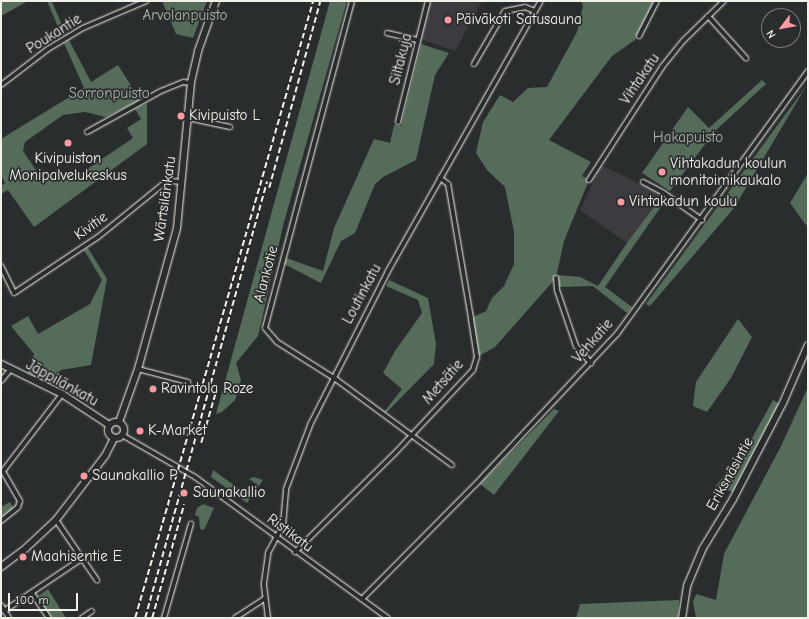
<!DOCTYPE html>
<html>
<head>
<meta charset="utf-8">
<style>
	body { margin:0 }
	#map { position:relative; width:809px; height:619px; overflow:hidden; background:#2a2d2e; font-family:"Comic Neue",sans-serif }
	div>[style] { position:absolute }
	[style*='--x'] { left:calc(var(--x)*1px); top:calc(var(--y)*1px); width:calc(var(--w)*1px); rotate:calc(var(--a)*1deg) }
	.built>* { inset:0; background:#3d3b40 }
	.green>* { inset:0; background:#546c59 }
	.roads { filter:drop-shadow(0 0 1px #f4f1e8) drop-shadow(0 0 1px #f4f1e8) }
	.street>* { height:4px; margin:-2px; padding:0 2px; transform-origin:2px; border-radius:2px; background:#2a2d2e }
	.secondary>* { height:6px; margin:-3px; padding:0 3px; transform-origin:3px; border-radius:3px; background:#2a2d2e }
	.secondary>.ring { margin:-3px; padding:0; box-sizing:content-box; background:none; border:6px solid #2a2d2e; border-radius:50% }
	.rail>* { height:1.5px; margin-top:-0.75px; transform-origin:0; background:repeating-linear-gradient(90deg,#f4f1e8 0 6px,transparent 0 9px) }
	.dots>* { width:11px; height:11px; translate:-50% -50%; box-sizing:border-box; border:2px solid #2a2d2e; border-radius:50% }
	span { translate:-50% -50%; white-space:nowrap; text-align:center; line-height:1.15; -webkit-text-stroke:3.5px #2a2d2e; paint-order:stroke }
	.park-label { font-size:15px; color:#acb5a8 }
	.poi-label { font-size:15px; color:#f4f1e8 }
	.left { translate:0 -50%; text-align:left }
	.street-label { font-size:15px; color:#f4f1e8 }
	.frame { position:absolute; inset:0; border:2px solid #f4f1e8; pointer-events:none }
	.north { position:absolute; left:761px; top:8px; width:40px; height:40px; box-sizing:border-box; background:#2a2d2e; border:1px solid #7b7b78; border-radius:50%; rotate:238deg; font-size:11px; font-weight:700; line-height:16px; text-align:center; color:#f4f1e8 }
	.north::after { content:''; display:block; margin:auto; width:14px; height:18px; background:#ff9aa2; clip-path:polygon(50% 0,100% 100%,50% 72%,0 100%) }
	.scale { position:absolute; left:8px; top:593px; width:70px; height:18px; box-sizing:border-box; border:2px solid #f4f1e8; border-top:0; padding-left:5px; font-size:12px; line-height:14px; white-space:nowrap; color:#f4f1e8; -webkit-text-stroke:3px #2a2d2e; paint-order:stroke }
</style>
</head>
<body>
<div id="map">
	<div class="built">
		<div style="clip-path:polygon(430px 1px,482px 1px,455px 51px,420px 39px)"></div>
		<div style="clip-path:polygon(601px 165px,663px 195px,627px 243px,580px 210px)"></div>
	</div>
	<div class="green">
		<div style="clip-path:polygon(1px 1px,28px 1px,1px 16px)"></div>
		<div style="clip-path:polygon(47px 1px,55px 1px,52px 2px,66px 34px,62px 36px)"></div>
		<div style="clip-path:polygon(162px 1px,207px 1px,193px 38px,176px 34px)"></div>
		<div style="clip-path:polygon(330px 1px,347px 1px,284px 222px,258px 336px,236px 363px,241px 380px,235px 400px,222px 412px,216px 414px)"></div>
		<div style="clip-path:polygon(581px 1px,655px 1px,635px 40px,612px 56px,549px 140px,591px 162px,582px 176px,589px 180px,564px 241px,556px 278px,495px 347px,477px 357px,471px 318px,486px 311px,492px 298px,504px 286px,514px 264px,514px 232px,505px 187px,487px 170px,476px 153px,483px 122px,500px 95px,513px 102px,528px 88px,547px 87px,577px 32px,583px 6px)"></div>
		<div style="clip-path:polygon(69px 40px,91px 82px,118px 65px,140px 100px,106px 117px,85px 112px,63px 115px,25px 142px,23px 151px,44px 182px,55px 175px,80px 174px,133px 138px,127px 128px,141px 119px,135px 109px,147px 103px,147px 144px,34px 227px,8px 190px,1px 194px,1px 186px,5px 183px,1px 175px,1px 139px,84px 88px,64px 43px)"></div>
		<div style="clip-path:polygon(421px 44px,449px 53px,435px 75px,416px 160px,383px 177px,375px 184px,355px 233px,341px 241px,321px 283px,284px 264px,286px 258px,323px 271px,334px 228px,374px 139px,390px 143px,394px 125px,401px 126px)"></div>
		<div style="clip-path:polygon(762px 80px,766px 84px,715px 131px,670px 191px,642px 173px,688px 107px,709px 128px)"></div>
		<div style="clip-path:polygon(807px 85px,734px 208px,650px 306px,646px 304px)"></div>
		<div style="clip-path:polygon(808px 173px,808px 224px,806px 225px,790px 203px)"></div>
		<div style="clip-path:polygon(663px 195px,667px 198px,605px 287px,632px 307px,627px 313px,593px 286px,559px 287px,558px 275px,580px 277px,598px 286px,627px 243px)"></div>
		<div style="clip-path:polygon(88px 248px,107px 279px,91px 365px,61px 370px,51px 384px,28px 373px,34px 354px,11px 326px,28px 316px,38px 334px,90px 304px,102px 280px,84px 250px)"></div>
		<div style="clip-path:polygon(389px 280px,428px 298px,436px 344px,434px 364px,386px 413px,384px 412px,402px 389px,383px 373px,395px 351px,422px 313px,418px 300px,386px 286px)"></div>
		<div style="clip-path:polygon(738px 319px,752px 337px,731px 378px,707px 412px,693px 406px,696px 382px)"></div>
		<div style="clip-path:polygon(808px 387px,808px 618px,696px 618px,693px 602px,696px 594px,716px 600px,724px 554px,781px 446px)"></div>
		<div style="clip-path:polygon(773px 400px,780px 404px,733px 492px,716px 486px,751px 440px)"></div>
		<div style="clip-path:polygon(554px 409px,559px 411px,494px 495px,480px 484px)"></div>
		<div style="clip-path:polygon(213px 470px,249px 496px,258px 485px,249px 479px,254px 477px,263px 480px,247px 503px,211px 477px)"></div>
		<div style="clip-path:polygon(10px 502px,14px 509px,1px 517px,1px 507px)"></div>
		<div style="clip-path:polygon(203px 504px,214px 508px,204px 530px,200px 529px,199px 517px,195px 515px,197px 508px)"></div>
		<div style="clip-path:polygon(48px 589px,66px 618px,51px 618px,37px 597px)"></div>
		<div style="clip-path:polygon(679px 600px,678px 618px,576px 618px,580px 604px)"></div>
	</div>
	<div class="roads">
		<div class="street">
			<div style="--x:352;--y:1;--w:338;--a:104.9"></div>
			<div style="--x:265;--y:328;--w:18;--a:49"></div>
			<div style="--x:277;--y:342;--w:71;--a:32.3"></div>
			<div style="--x:337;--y:380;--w:143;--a:36.5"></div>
			<div style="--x:708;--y:16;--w:57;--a:47.9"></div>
			<div style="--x:387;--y:33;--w:31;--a:13"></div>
			<div style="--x:639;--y:36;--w:39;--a:-63"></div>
			<div style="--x:474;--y:64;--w:61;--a:-59.7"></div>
			<div style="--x:505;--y:11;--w:20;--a:-11"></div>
			<div style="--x:525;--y:7;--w:11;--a:22"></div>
			<div style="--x:1;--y:85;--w:59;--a:-37.5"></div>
			<div style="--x:48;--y:49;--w:41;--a:-31"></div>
			<div style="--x:83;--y:28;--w:69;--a:-23.2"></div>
			<div style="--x:188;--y:118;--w:43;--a:12.1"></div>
			<div style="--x:398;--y:122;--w:125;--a:-76.1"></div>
			<div style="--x:87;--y:132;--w:85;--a:-29"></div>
			<div style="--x:161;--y:91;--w:24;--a:-22"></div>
			<div style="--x:183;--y:82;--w:8;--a:7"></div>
			<div style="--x:589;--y:180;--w:135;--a:-57.1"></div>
			<div style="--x:662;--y:67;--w:33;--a:-51"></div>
			<div style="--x:683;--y:41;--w:57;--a:-44.3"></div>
			<div style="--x:643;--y:182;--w:21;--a:28"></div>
			<div style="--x:662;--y:192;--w:49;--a:35"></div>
			<div style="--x:1;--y:266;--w:30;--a:64"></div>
			<div style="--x:14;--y:293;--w:101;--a:-33.7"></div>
			<div style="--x:98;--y:237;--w:82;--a:-39.1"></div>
			<div style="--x:162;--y:185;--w:9;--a:-27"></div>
			<div style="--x:170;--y:181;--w:12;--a:5"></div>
			<div style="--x:556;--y:278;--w:12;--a:85"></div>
			<div style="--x:557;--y:290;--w:59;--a:71.3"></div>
			<div style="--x:576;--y:346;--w:23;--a:49"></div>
			<div style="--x:138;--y:369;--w:52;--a:14.6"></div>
			<div style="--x:1;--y:381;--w:14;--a:-51"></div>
			<div style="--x:122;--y:435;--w:84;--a:29.9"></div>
			<div style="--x:195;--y:477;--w:239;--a:36.2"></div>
			<div style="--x:56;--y:520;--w:73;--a:55.7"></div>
			<div style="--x:1;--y:521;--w:22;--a:-39"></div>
			<div style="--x:18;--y:507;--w:6;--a:-72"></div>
			<div style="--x:20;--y:501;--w:34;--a:-120"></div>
			<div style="--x:3;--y:471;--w:97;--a:-52.5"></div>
			<div style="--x:295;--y:552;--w:142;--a:-44.7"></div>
			<div style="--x:396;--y:452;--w:112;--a:-46.8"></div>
			<div style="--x:473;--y:370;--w:14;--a:-73"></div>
			<div style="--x:477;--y:357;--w:39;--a:-99"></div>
			<div style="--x:471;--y:318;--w:136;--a:-99.7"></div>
			<div style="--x:448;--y:184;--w:10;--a:-143"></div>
			<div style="--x:32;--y:593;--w:30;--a:56"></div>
			<div style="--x:362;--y:599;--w:162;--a:-45.3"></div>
			<div style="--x:476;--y:484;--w:206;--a:-46.8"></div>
			<div style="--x:617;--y:334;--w:325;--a:-54"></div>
			<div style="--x:1;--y:605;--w:15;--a:58"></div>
			<div style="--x:4;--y:611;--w:93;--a:-34"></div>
			<div style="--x:82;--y:618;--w:12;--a:-35"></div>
			<div style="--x:164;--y:618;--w:98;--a:-74"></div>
			<div style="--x:235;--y:618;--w:35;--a:-33"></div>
			<div style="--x:268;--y:618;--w:35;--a:-97"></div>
			<div style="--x:264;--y:583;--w:30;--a:-82"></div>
			<div style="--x:268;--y:553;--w:32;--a:-62"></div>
			<div style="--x:283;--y:525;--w:36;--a:-85"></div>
			<div style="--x:286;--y:489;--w:71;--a:-69.3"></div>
			<div style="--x:311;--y:423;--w:170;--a:-63.1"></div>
			<div style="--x:388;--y:271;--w:310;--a:-60.5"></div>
		</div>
		<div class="secondary">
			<div style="--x:1;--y:364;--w:68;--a:26.2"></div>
			<div style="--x:62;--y:394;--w:56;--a:33.4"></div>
			<div class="ring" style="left:108px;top:422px;width:10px;height:10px"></div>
			<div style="--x:119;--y:422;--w:56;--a:-70.3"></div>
			<div style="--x:138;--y:369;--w:146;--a:-74.5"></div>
			<div style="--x:177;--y:228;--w:147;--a:-84.5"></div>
			<div style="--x:191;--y:82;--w:32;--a:-77"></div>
			<div style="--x:198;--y:51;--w:53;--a:-70.2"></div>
			<div style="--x:1;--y:567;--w:31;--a:-37"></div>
			<div style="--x:26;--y:548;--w:41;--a:-43"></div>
			<div style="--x:56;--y:520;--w:81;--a:-52.6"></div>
			<div style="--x:105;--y:456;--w:20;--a:-63"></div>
			<div style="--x:682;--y:618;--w:32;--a:-81"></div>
			<div style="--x:687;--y:586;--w:41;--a:-67.2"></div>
			<div style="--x:703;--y:548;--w:57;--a:-58.5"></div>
			<div style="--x:733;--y:499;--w:108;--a:-62.5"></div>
			<div style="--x:783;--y:403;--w:63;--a:-66.7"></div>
		</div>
	</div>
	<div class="rail">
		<div style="--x:269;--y:188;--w:194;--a:-74.7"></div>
		<div style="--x:201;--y:443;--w:54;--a:-73.9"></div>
		<div style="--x:135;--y:618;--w:642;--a:-73.91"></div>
		<div style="--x:145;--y:618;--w:453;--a:-74.4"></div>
		<div style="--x:152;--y:618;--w:118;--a:-74.3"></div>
	</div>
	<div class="dots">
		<div style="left:448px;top:20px;background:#ff9aa2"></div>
		<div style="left:181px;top:116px;background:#ff9aa2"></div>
		<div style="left:68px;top:143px;background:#ff9aa2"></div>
		<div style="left:662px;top:172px;background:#ff9aa2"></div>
		<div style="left:621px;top:202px;background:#ff9aa2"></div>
		<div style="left:153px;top:389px;background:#ff9aa2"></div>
		<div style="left:140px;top:431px;background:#ff9aa2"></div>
		<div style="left:84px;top:476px;background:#ff9aa2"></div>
		<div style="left:184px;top:493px;background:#ff9aa2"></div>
		<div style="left:23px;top:557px;background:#ff9aa2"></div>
	</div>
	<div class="park-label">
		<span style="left:185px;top:16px">Arvolanpuisto</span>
		<span style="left:109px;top:94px">Sorronpuisto</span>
		<span style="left:688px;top:138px">Hakapuisto</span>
	</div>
	<div class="poi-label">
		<span class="left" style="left:456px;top:20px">Päiväkoti Satusauna</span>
		<span class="left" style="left:189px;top:116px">Kivipuisto L</span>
		<span style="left:68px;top:167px">Kivipuiston<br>Monipalvelukeskus</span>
		<span class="left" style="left:670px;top:172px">Vihtakadun koulun<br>monitoimikaukalo</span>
		<span class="left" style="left:629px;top:202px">Vihtakadun koulu</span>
		<span class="left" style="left:161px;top:389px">Ravintola Roze</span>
		<span class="left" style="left:148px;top:431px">K-Market</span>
		<span class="left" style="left:92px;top:476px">Saunakallio P</span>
		<span class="left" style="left:193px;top:493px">Saunakallio</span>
		<span class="left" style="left:31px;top:557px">Maahisentie E</span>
	</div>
	<div class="street-label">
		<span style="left:54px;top:34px;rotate:-32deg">Poukantie</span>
		<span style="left:401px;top:59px;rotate:-76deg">Siltakuja</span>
		<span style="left:640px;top:79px;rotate:-56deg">Vihtakatu</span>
		<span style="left:165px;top:199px;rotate:-82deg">Wärtsilänkatu</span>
		<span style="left:91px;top:226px;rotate:-36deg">Kivitie</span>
		<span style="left:266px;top:274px;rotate:-75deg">Alankotie</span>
		<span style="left:362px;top:294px;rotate:-62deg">Loutinkatu</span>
		<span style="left:593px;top:341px;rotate:-49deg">Vehkatie</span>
		<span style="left:443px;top:382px;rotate:-49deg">Metsätie</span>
		<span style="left:62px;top:383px;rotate:29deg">Jäppilänkatu</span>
		<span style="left:730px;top:474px;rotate:-61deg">Eriksnäsintie</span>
		<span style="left:290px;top:533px;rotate:37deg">Ristikatu</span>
	</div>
	<div class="frame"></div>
	<div class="north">N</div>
	<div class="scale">100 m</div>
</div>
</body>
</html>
